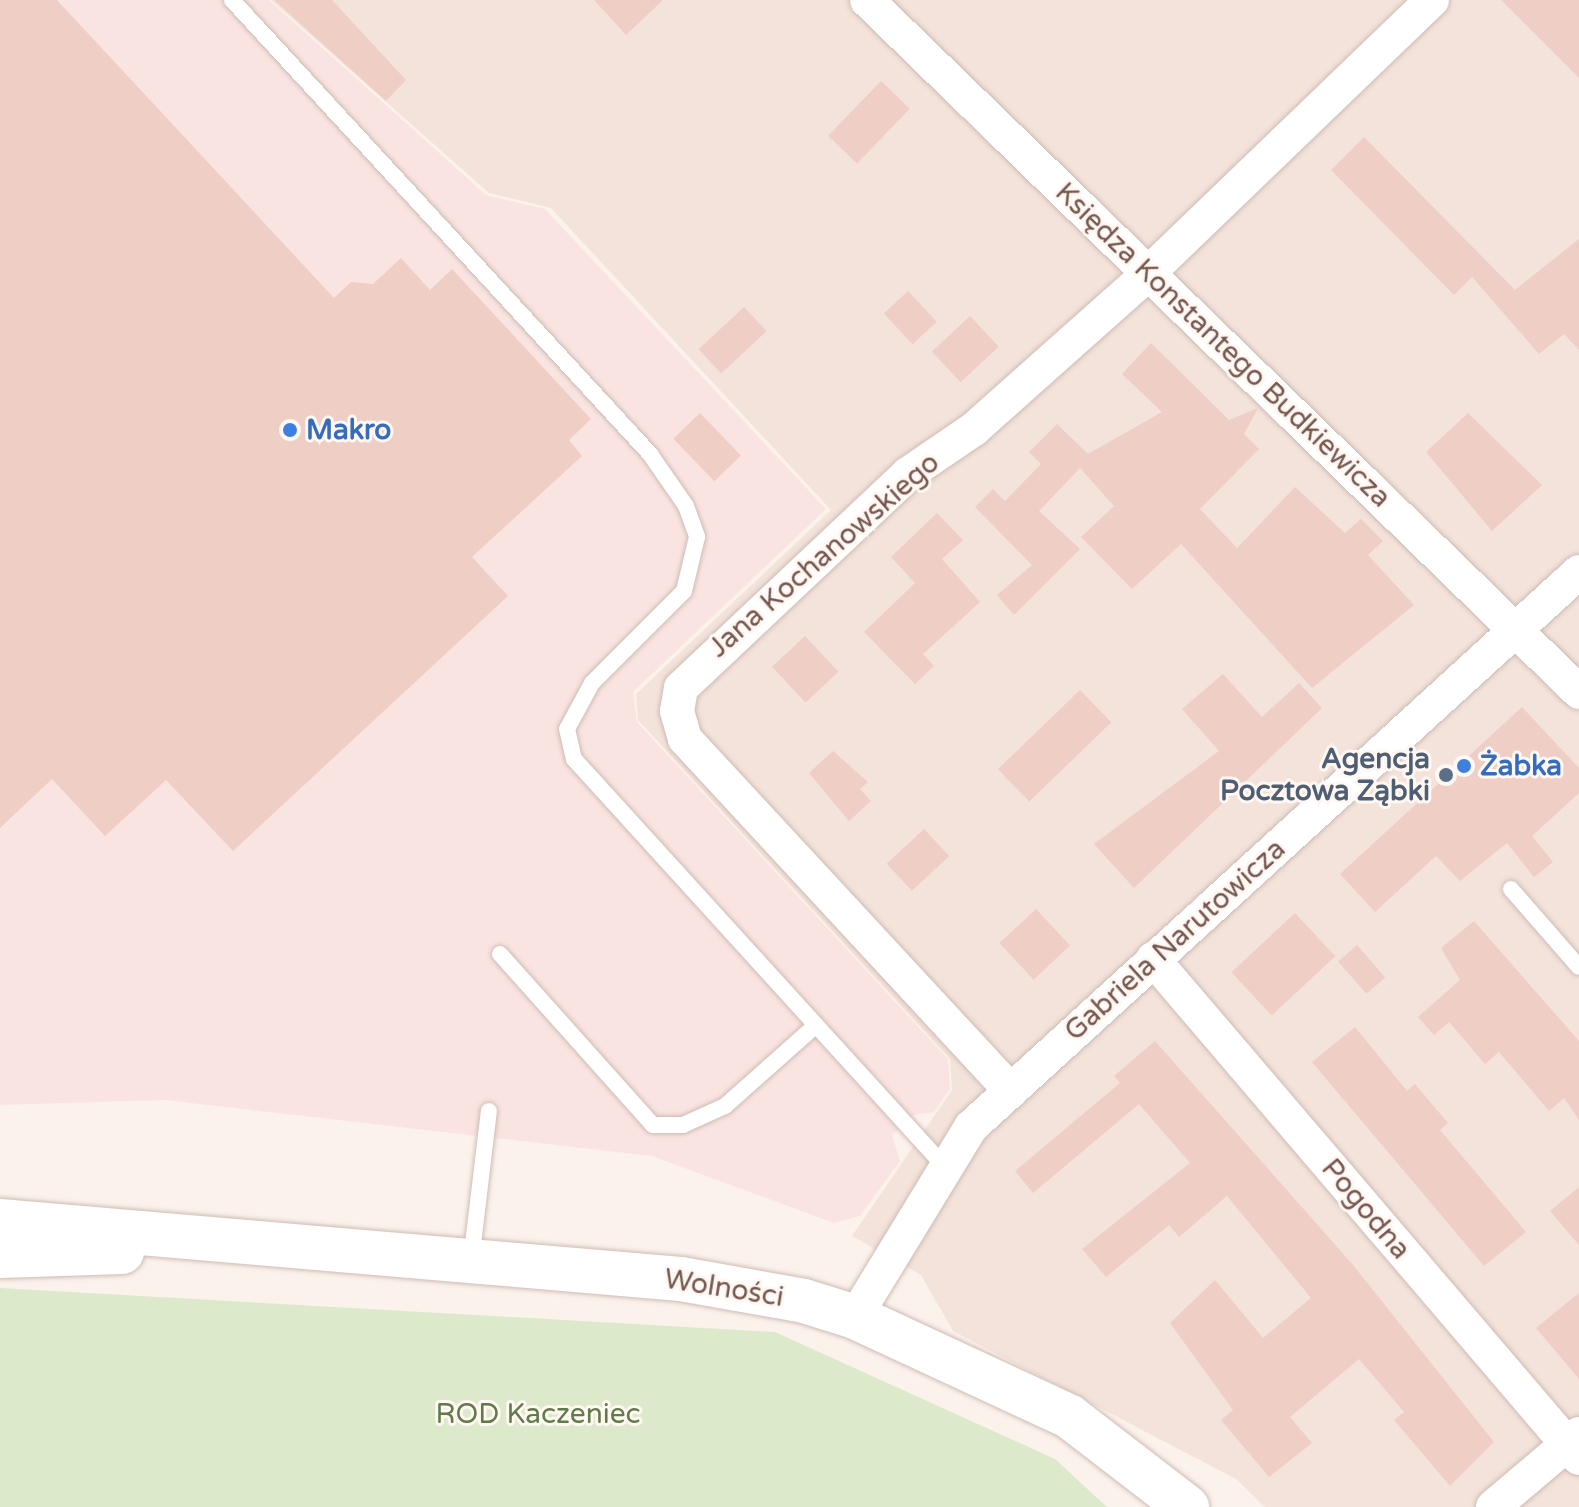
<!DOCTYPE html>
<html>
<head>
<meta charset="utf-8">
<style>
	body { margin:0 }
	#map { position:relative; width:1579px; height:1507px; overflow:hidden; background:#fbf2ec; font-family:"Varela Round",sans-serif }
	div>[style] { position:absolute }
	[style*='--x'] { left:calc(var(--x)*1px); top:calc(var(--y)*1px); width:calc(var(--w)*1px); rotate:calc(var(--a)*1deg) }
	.residential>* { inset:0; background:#f3e3db }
	.commercial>* { inset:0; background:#fae4e1 }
	.green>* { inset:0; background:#dde9cb }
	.building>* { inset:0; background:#efcec6; transform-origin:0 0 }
	.roads { filter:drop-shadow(0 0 2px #cfbbb4) drop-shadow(0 0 2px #cfbbb4) }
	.lane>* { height:16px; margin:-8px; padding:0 8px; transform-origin:8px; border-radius:8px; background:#fff }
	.street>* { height:34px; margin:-17px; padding:0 17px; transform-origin:17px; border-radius:17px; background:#fff }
	.secondary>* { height:44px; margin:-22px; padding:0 22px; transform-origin:22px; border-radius:22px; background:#fff }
	.dots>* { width:22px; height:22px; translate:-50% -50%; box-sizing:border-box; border:4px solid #fef7f2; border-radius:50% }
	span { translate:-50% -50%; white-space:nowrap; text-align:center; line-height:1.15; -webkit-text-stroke:6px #fef7f2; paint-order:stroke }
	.street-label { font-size:28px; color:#755650 }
	.shop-label { font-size:28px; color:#366cbe; font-weight:700 }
	.left { translate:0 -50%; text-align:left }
	.service-label { font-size:28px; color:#4e5e75; font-weight:700 }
	.right { translate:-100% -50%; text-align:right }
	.park-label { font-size:28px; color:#607a49 }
</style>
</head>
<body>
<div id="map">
	<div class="residential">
		<div style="clip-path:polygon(271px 0,1579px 0,1579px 1507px,1265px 1507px,1236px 1479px,953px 1331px,921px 1275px,852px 1236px,952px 1090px,950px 1059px,638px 720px,636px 694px,831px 510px,551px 208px,489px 193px)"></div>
	</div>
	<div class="commercial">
		<div style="clip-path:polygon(0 0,269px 0,486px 195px,545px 209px,826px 509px,633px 692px,637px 722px,948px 1059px,950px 1089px,934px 1112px,914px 1115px,892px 1135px,900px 1161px,860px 1216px,834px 1223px,652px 1156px,165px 1100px,0 1105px)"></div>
	</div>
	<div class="green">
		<div style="clip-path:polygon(0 1288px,775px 1332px,1055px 1459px,1107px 1507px,0 1507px)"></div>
	</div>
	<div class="building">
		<div style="clip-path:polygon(0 0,57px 0,334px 298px,351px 282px,373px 284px,401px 258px,430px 290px,452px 269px,591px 419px,569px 440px,582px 456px,472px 557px,508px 596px,233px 851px,166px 780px,105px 836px,52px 779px,0 828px)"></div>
		<div style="clip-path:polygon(274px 0,332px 0,406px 80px,386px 101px)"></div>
		<div style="clip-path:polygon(594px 0,663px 0,626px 35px)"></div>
		<div style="clip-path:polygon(1501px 0,1579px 0,1579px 78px)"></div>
		<div style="left:881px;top:81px;width:40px;height:76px;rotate:44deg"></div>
		<div style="clip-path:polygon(1364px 137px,1515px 290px,1579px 239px,1579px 350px,1564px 334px,1539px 354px,1472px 277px,1454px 295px,1331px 170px)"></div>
		<div style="left:908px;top:291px;width:42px;height:33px;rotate:47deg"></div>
		<div style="left:744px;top:307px;width:33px;height:62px;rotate:47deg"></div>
		<div style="left:970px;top:316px;width:42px;height:52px;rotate:47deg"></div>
		<div style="clip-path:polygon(1151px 343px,1229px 420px,1258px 408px,1244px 434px,1259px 449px,1200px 509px,1237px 548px,1295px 487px,1345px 533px,1361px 519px,1383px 541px,1368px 555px,1414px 605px,1312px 688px,1181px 544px,1132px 589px,1081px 537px,1114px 506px,1080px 468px,1039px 511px,1080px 549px,1014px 615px,997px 595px,1032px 565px,975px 507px,993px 489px,1005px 501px,1041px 464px,1029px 452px,1057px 424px,1088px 454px,1162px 412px,1122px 374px)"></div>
		<div style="left:700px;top:413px;width:59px;height:37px;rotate:46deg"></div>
		<div style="clip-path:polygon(1468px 413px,1542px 485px,1492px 531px,1426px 452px)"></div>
		<div style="clip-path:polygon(937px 513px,963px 540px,942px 559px,980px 602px,923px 654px,934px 666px,915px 684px,864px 632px,915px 583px,891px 557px)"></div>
		<div style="left:805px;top:636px;width:49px;height:45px;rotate:47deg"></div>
		<div style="clip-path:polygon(1223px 674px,1262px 717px,1299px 683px,1322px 708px,1134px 888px,1094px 844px,1219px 751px,1182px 709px)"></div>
		<div style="left:1080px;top:690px;width:45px;height:114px;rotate:46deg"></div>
		<div style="clip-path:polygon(1522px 707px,1579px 768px,1579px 793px,1532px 836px,1553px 862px,1534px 877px,1507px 843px,1460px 881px,1436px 856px,1375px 912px,1340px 874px)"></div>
		<div style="clip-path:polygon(833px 751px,868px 782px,860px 789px,871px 801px,849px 821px,809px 773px)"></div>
		<div style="left:924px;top:829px;width:37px;height:51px;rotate:47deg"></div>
		<div style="left:1036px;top:909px;width:50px;height:50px;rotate:47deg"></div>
		<div style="left:1295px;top:913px;width:59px;height:87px;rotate:47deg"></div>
		<div style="clip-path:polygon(1474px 921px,1579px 1041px,1579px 1120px,1564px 1098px,1549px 1111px,1499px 1052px,1485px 1064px,1449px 1022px,1434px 1035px,1418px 1017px,1460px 980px,1441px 948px)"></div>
		<div style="left:1357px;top:945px;width:43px;height:25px;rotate:49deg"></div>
		<div style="clip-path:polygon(1355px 1027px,1407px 1091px,1415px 1084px,1448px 1123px,1440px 1130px,1526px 1232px,1484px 1266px,1312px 1062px)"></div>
		<div style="clip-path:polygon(1155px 1041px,1353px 1265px,1494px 1442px,1450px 1486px,1394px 1420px,1404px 1412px,1359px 1359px,1290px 1417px,1312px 1443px,1269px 1477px,1221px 1420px,1233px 1410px,1170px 1323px,1215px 1280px,1263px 1338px,1311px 1298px,1227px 1196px,1179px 1237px,1169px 1225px,1106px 1277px,1082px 1249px,1190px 1163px,1139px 1104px,1033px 1193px,1015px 1171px,1120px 1083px,1114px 1076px)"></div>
		<div style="clip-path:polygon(1579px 1187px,1579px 1245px,1550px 1211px)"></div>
		<div style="clip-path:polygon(1579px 1293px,1579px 1379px,1536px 1328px)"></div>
	</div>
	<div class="roads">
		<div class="lane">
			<div style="--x:232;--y:0;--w:617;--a:47.36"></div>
			<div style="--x:650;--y:454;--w:63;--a:55.3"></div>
			<div style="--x:686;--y:506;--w:33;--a:70"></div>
			<div style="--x:697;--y:537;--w:56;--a:103.5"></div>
			<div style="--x:684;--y:591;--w:130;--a:135"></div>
			<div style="--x:592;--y:683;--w:52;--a:118.5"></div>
			<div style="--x:567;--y:729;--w:31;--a:77"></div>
			<div style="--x:574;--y:759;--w:551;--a:47.72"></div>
			<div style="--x:1511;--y:889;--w:103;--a:48.9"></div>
			<div style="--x:500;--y:954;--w:229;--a:48.2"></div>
			<div style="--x:653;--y:1125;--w:30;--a:0"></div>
			<div style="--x:683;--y:1125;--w:46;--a:-24.3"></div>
			<div style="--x:725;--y:1106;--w:120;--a:-41.6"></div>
			<div style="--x:471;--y:1261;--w:151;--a:-83.2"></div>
		</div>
		<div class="street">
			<div style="--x:867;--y:0;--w:993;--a:44.18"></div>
			<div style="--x:1153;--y:959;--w:656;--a:49.51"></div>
			<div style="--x:1011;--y:1091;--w:480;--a:-132.8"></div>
			<div style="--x:685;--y:739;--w:29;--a:-106"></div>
			<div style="--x:677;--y:711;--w:23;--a:-80"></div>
			<div style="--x:681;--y:688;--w:312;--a:-43.3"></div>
			<div style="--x:908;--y:474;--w:80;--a:-34.3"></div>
			<div style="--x:974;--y:429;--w:220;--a:-41.7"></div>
			<div style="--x:1138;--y:283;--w:408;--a:-43.9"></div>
			<div style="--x:855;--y:1317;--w:223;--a:-58.6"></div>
			<div style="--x:971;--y:1127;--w:823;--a:-42.39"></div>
			<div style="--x:1493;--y:1507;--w:113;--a:-40.3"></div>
		</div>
		<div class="secondary">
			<div style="--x:0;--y:1221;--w:683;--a:4.87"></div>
			<div style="--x:681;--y:1279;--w:125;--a:10.1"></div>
			<div style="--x:804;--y:1301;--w:53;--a:17.4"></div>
			<div style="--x:855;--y:1317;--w:237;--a:24.9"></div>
			<div style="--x:1070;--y:1417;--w:148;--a:37.6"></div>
			<div style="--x:0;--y:1256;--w:122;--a:-1.9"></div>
		</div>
	</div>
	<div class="dots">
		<div style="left:290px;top:430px;background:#3f7fe0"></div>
		<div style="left:1464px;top:766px;background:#3f7fe0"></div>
		<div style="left:1446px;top:775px;background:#5c6f8a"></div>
	</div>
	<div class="street-label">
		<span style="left:1223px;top:345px;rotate:44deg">Księdza Konstantego Budkiewicza</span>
		<span style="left:824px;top:555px;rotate:-41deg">Jana Kochanowskiego</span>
		<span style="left:1175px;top:940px;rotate:-42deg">Gabriela Narutowicza</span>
		<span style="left:1366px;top:1209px;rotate:50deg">Pogodna</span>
		<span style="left:724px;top:1288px;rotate:9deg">Wolności</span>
	</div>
	<div class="shop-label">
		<span class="left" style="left:306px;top:430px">Makro</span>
		<span class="left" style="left:1480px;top:766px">Żabka</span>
	</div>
	<div class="service-label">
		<span class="right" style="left:1430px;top:775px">Agencja<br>Pocztowa Ząbki</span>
	</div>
	<div class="park-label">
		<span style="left:538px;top:1414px">ROD Kaczeniec</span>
	</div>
</div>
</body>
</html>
